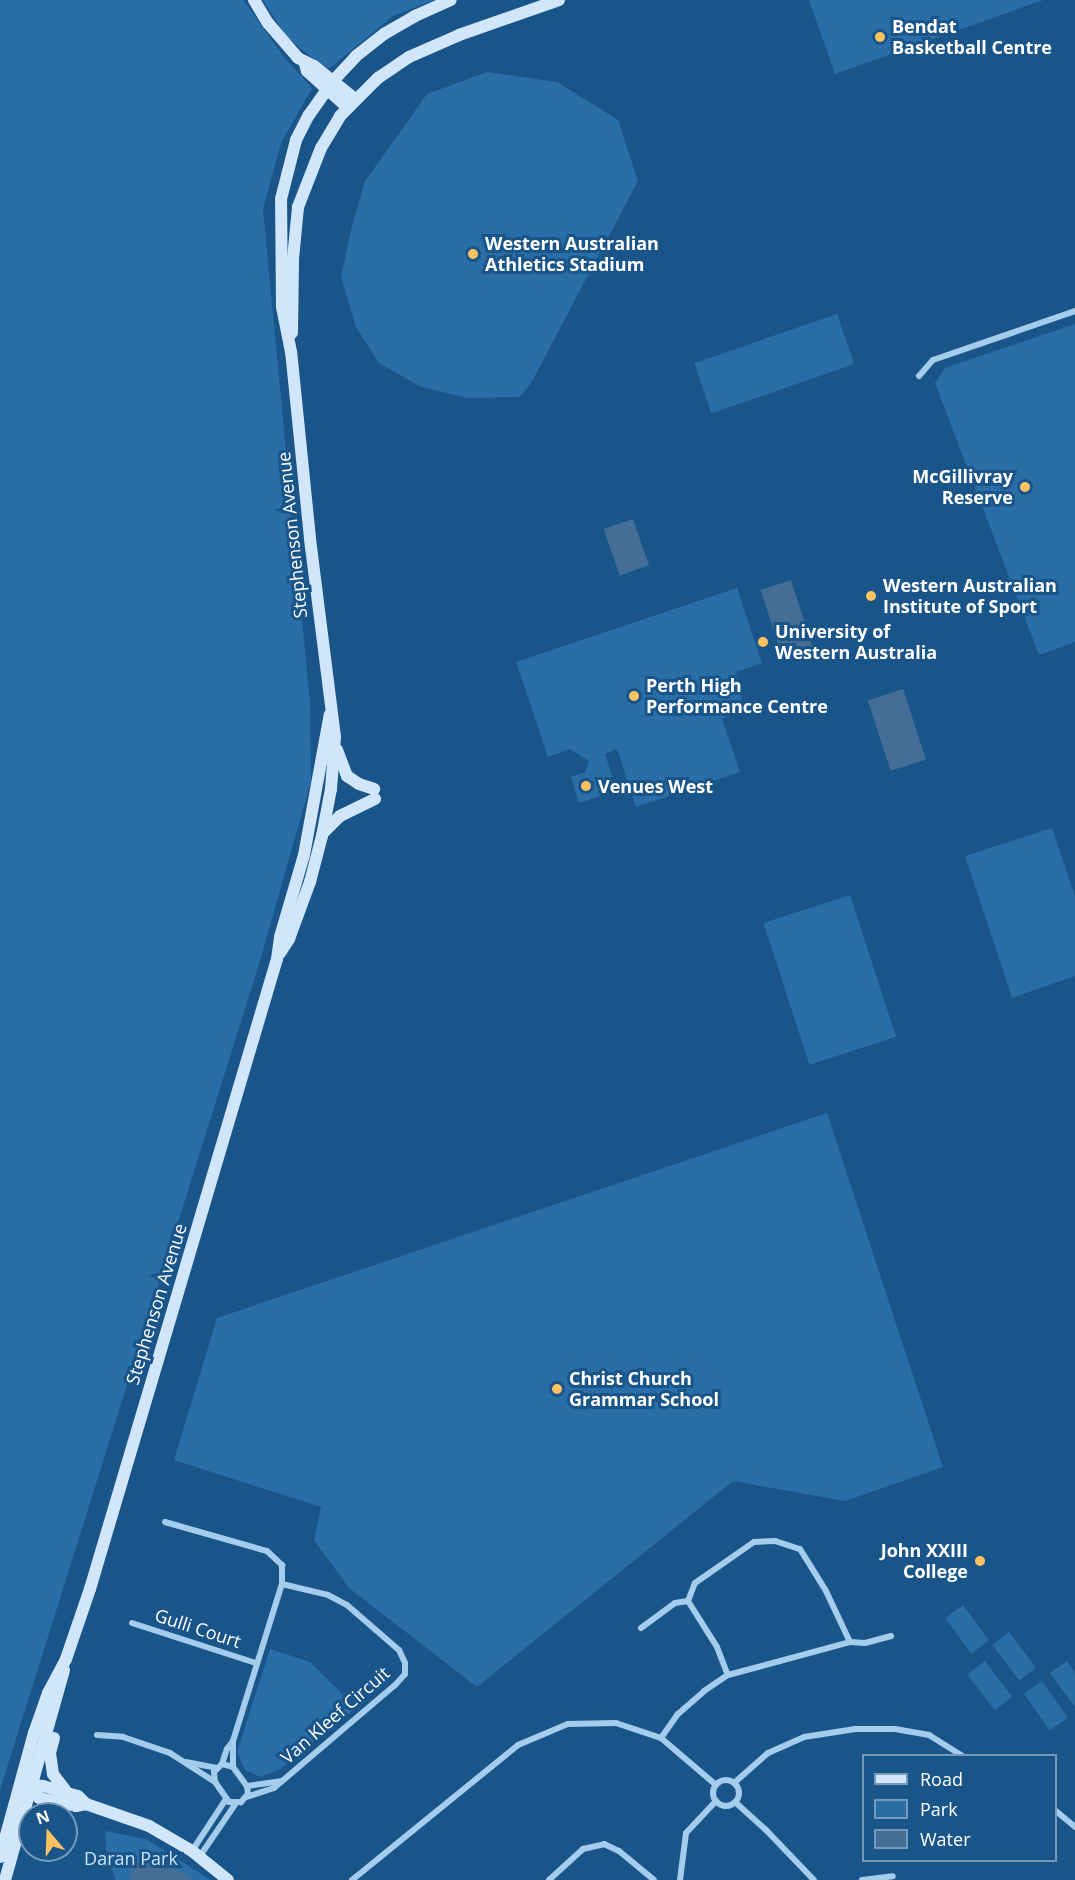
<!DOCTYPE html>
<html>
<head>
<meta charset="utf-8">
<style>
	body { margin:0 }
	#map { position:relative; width:1075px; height:1880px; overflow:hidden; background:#1a558a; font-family:"Open Sans",sans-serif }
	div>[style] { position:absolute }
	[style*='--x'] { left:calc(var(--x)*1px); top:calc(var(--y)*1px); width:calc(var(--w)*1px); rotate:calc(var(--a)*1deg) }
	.green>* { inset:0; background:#2a6ea7; transform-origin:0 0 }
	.water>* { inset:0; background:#446e95; transform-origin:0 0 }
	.street>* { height:6px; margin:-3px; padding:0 3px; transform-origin:3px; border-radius:3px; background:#a4cced }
	.street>.ring { margin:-3px; padding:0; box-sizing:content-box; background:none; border:6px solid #a4cced; border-radius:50% }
	.secondary>* { height:12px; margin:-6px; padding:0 6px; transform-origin:6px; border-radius:6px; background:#d1e6fa }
	.dots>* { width:16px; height:16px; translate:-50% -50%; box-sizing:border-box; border:3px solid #1a558a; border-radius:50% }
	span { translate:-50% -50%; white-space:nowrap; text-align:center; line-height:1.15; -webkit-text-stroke:6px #1a558a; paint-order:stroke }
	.poi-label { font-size:18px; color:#fff; font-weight:700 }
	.left { translate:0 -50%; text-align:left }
	.right { translate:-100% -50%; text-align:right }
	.street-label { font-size:18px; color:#fff }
	.park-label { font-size:18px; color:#c9e4fa }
	.legend { position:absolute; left:862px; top:1754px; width:195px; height:108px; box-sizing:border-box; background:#1a558a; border:2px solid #7699b9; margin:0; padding:8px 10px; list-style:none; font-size:18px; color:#fff }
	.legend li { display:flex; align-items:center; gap:12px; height:30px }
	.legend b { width:30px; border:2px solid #7699b9 }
	.north { position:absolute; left:18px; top:1802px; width:60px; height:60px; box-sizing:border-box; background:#1a558a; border:2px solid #7699b9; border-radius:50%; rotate:341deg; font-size:16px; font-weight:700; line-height:24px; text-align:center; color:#fff }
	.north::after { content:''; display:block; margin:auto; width:21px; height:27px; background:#ffc260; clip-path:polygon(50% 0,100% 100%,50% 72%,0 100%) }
</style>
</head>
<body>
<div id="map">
	<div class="green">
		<div style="clip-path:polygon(0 0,243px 0,284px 57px,312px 88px,281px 143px,263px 209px,310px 703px,311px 781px,260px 961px,0 1790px)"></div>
		<div style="clip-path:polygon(263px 0,434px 0,393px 16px,330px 68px,321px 65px,287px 37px)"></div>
		<div style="clip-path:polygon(809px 0,1043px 0,835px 74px)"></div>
		<div style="clip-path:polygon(487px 72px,557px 82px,618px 120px,638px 181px,530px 385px,519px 397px,468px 398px,421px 387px,379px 363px,356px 327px,341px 277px,351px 230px,365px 181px,398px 135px,427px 94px)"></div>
		<div style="left:837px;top:314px;width:53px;height:151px;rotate:71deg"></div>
		<div style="clip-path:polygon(1075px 324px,1075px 642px,1039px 655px,935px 383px,945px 368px)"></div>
		<div style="clip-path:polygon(737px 588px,762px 663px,736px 672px,742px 690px,741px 701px,733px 712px,722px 719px,740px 772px,636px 807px,617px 749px,605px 754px,617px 791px,579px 803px,571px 777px,585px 772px,589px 761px,570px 749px,548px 757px,516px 662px)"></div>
		<div style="clip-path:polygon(1052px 828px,1075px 896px,1075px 976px,1012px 998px,965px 856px)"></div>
		<div style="left:850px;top:895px;width:149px;height:91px;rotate:72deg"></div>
		<div style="clip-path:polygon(827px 1113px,943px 1467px,845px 1501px,733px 1481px,477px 1687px,349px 1588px,314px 1540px,321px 1507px,174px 1460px,217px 1318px)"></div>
		<div style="left:963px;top:1605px;width:44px;height:22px;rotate:54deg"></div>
		<div style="left:1009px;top:1632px;width:45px;height:21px;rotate:53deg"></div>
		<div style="clip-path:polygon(270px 1649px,310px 1662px,356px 1708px,280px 1769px,261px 1777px,245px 1770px,237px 1752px)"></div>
		<div style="left:985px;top:1661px;width:45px;height:22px;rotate:53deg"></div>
		<div style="clip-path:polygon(1067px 1661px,1075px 1673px,1075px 1707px,1050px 1673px)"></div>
		<div style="left:1042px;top:1681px;width:45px;height:22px;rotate:55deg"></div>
		<div style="clip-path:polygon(105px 1831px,146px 1839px,211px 1880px,116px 1880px,107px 1857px)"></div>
	</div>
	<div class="water">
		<div style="left:633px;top:519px;width:49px;height:31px;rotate:71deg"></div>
		<div style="left:791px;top:580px;width:71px;height:32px;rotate:72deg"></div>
		<div style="left:903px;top:689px;width:74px;height:37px;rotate:72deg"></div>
		<div style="clip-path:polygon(147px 1856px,157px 1856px,165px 1861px,175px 1870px,187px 1874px,192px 1880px,130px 1880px,132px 1867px,138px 1860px)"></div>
	</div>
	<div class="street">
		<div style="--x:919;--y:376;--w:21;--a:-49"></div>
		<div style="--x:933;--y:360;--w:150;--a:-19"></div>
		<div style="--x:165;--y:1522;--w:106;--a:15.9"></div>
		<div style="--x:267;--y:1551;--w:21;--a:43"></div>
		<div style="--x:282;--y:1565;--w:19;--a:90"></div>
		<div style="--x:688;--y:1601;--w:19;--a:-69"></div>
		<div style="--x:695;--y:1583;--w:72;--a:-34.8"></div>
		<div style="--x:754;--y:1542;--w:21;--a:-3"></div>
		<div style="--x:775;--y:1541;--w:26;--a:18"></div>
		<div style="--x:800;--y:1549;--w:49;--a:58.2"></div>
		<div style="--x:826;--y:1591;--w:56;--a:64.8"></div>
		<div style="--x:132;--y:1623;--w:130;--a:17.9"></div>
		<div style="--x:641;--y:1628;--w:42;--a:-36.3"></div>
		<div style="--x:675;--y:1603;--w:13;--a:-9"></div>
		<div style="--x:688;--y:1601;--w:54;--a:57.8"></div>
		<div style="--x:717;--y:1647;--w:30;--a:69"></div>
		<div style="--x:97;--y:1735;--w:26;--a:4"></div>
		<div style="--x:123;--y:1737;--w:50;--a:18.8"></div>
		<div style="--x:170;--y:1753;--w:54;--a:32.8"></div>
		<div style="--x:661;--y:1738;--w:29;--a:-55"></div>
		<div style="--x:678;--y:1714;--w:35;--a:-41"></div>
		<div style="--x:704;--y:1691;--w:29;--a:-34"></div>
		<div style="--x:728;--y:1675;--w:126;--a:-15.1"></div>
		<div style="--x:850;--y:1642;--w:15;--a:4"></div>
		<div style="--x:865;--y:1643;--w:27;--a:-15"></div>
		<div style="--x:233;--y:1741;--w:26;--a:90"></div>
		<div style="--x:186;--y:1762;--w:31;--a:11"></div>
		<div style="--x:222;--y:1764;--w:16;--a:-72"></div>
		<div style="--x:227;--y:1749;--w:10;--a:-53"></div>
		<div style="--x:233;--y:1741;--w:164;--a:-72.7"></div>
		<div style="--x:282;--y:1584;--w:47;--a:13.4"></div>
		<div style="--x:328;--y:1595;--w:21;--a:28"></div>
		<div style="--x:347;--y:1605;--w:69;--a:40.9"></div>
		<div style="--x:399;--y:1650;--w:14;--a:65"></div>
		<div style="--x:405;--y:1663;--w:11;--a:90"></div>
		<div style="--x:405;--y:1674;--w:15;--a:132"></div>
		<div style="--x:395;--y:1685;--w:159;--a:139.6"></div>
		<div style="--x:274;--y:1788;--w:28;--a:162"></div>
		<div style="--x:222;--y:1764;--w:11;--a:15"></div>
		<div style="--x:233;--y:1767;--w:24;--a:54"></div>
		<div style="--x:247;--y:1786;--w:8;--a:83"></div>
		<div style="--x:248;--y:1794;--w:11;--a:131"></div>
		<div style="--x:241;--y:1802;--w:12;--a:180"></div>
		<div style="--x:229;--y:1802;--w:24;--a:-125"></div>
		<div style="--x:215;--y:1782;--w:10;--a:-96"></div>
		<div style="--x:214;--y:1772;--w:11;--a:-45"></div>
		<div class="ring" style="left:713px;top:1780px;width:20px;height:20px"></div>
		<div style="--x:734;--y:1783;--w:45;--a:-41.4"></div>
		<div style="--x:768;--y:1753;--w:39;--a:-24"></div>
		<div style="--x:804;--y:1737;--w:52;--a:-8.9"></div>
		<div style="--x:855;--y:1729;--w:40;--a:0"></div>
		<div style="--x:895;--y:1729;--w:35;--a:10"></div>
		<div style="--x:929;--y:1735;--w:40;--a:32"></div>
		<div style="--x:247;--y:1786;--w:34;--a:-8"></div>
		<div style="--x:735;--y:1802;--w:42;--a:42.1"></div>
		<div style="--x:766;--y:1830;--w:69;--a:46.2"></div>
		<div style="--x:1056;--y:1811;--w:25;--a:40"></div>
		<div style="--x:192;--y:1851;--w:62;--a:-56.8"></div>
		<div style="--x:200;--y:1856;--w:64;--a:-55.8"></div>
		<div style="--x:352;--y:1880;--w:214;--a:-39.1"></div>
		<div style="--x:518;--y:1745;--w:54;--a:-22.8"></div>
		<div style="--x:568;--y:1724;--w:48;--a:-1.2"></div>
		<div style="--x:616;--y:1723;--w:47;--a:18.4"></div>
		<div style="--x:661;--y:1738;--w:72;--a:40.5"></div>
		<div style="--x:549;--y:1880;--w:46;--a:-42.4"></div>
		<div style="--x:583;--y:1849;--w:22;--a:-13"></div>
		<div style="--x:604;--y:1844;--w:17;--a:25"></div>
		<div style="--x:619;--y:1851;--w:45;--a:39.6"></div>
		<div style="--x:680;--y:1880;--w:47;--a:-82.7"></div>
		<div style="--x:686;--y:1833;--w:44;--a:-46.8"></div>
		<div style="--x:862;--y:1880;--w:31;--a:-7"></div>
	</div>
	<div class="secondary">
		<div style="--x:254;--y:0;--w:27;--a:59"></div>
		<div style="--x:268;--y:23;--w:46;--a:49.4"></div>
		<div style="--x:298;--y:58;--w:18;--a:27"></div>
		<div style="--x:314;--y:66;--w:53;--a:38.8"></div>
		<div style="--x:305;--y:64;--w:7;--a:74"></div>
		<div style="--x:307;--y:71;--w:55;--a:42.1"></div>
		<div style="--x:292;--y:333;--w:74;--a:-89.2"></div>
		<div style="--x:293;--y:259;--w:52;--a:-84.5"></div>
		<div style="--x:298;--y:207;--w:63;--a:-68.7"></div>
		<div style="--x:321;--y:148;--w:37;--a:-59"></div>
		<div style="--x:340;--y:116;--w:54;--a:-45"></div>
		<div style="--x:378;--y:78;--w:37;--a:-34"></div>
		<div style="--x:409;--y:57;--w:55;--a:-23.7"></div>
		<div style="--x:459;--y:35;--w:106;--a:-19.3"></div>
		<div style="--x:337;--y:750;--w:28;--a:69"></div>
		<div style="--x:347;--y:776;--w:14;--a:34"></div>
		<div style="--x:359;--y:784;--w:16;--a:18"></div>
		<div style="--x:324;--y:832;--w:23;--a:-45"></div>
		<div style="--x:340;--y:816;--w:39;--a:-26"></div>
		<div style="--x:280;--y:953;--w:17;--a:-57"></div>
		<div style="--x:289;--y:939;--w:61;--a:-69.8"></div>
		<div style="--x:310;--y:882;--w:48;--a:-75.4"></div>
		<div style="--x:322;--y:836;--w:48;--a:-79.2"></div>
		<div style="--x:331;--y:789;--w:52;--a:-85.6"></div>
		<div style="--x:335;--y:737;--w:201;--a:-97.2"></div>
		<div style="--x:310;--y:538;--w:187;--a:-95.8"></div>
		<div style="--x:291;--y:352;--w:46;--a:-101.3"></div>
		<div style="--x:282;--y:307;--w:108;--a:-90.5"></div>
		<div style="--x:281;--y:199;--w:61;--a:-75.7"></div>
		<div style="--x:296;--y:140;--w:28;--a:-63"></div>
		<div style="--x:309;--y:115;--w:42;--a:-54.8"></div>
		<div style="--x:333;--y:81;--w:34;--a:-47"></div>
		<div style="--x:356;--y:56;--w:36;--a:-38"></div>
		<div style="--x:384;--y:34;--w:36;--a:-30"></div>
		<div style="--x:415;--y:16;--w:39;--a:-24"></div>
		<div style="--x:54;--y:1738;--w:16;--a:105"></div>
		<div style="--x:50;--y:1753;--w:21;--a:82"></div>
		<div style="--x:53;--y:1774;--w:20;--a:53"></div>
		<div style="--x:26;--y:1764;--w:36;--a:69"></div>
		<div style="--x:39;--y:1798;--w:38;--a:12"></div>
		<div style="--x:76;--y:1806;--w:10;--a:-11"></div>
		<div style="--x:86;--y:1804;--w:67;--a:19.2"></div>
		<div style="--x:149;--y:1826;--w:50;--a:30.2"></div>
		<div style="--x:192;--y:1851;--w:46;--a:38.9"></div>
		<div style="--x:28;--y:1790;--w:6;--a:-51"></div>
		<div style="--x:32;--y:1785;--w:11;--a:5"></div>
		<div style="--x:43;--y:1786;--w:36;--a:16"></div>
		<div style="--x:78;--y:1796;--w:11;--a:45"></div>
		<div style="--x:0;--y:1857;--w:129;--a:-74.7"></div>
		<div style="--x:34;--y:1733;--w:42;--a:-70.7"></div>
		<div style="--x:48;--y:1693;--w:38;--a:-62"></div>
		<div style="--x:66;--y:1659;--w:74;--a:-71.1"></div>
		<div style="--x:90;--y:1589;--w:657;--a:-73.47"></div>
		<div style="--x:277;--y:959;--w:22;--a:-82"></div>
		<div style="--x:280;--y:937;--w:85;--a:-73.7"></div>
		<div style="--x:304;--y:855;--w:143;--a:-79.6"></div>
		<div style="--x:5;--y:1880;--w:218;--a:-74.3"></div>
	</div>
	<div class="dots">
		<div style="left:880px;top:37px;background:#ffc260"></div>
		<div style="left:473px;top:254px;background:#ffc260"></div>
		<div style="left:1025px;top:487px;background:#ffc260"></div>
		<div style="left:871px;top:596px;background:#ffc260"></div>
		<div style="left:763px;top:642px;background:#ffc260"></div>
		<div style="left:634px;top:696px;background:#ffc260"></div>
		<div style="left:586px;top:786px;background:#ffc260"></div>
		<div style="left:557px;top:1389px;background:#ffc260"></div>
		<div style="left:980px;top:1561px;background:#ffc260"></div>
	</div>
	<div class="poi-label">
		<span class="left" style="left:892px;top:37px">Bendat<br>Basketball Centre</span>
		<span class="left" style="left:485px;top:254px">Western Australian<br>Athletics Stadium</span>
		<span class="right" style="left:1013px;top:487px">McGillivray<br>Reserve</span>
		<span class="left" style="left:883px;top:596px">Western Australian<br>Institute of Sport</span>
		<span class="left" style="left:775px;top:642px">University of<br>Western Australia</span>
		<span class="left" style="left:646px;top:696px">Perth High<br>Performance Centre</span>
		<span class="left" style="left:598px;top:786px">Venues West</span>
		<span class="left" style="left:569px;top:1389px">Christ Church<br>Grammar School</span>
		<span class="right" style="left:968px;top:1561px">John XXIII<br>College</span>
	</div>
	<div class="street-label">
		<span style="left:292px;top:535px;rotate:-96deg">Stephenson Avenue</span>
		<span style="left:156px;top:1304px;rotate:-73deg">Stephenson Avenue</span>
		<span style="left:198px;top:1628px;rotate:18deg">Gulli Court</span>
		<span style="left:335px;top:1715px;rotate:-41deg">Van Kleef Circuit</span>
	</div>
	<div class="park-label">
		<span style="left:131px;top:1858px">Daran Park</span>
	</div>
	<ul class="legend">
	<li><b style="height:8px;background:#d1e6fa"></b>Road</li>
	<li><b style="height:16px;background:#2a6ea7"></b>Park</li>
	<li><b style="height:16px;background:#446e95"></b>Water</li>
	</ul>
	<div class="north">N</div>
</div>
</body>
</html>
